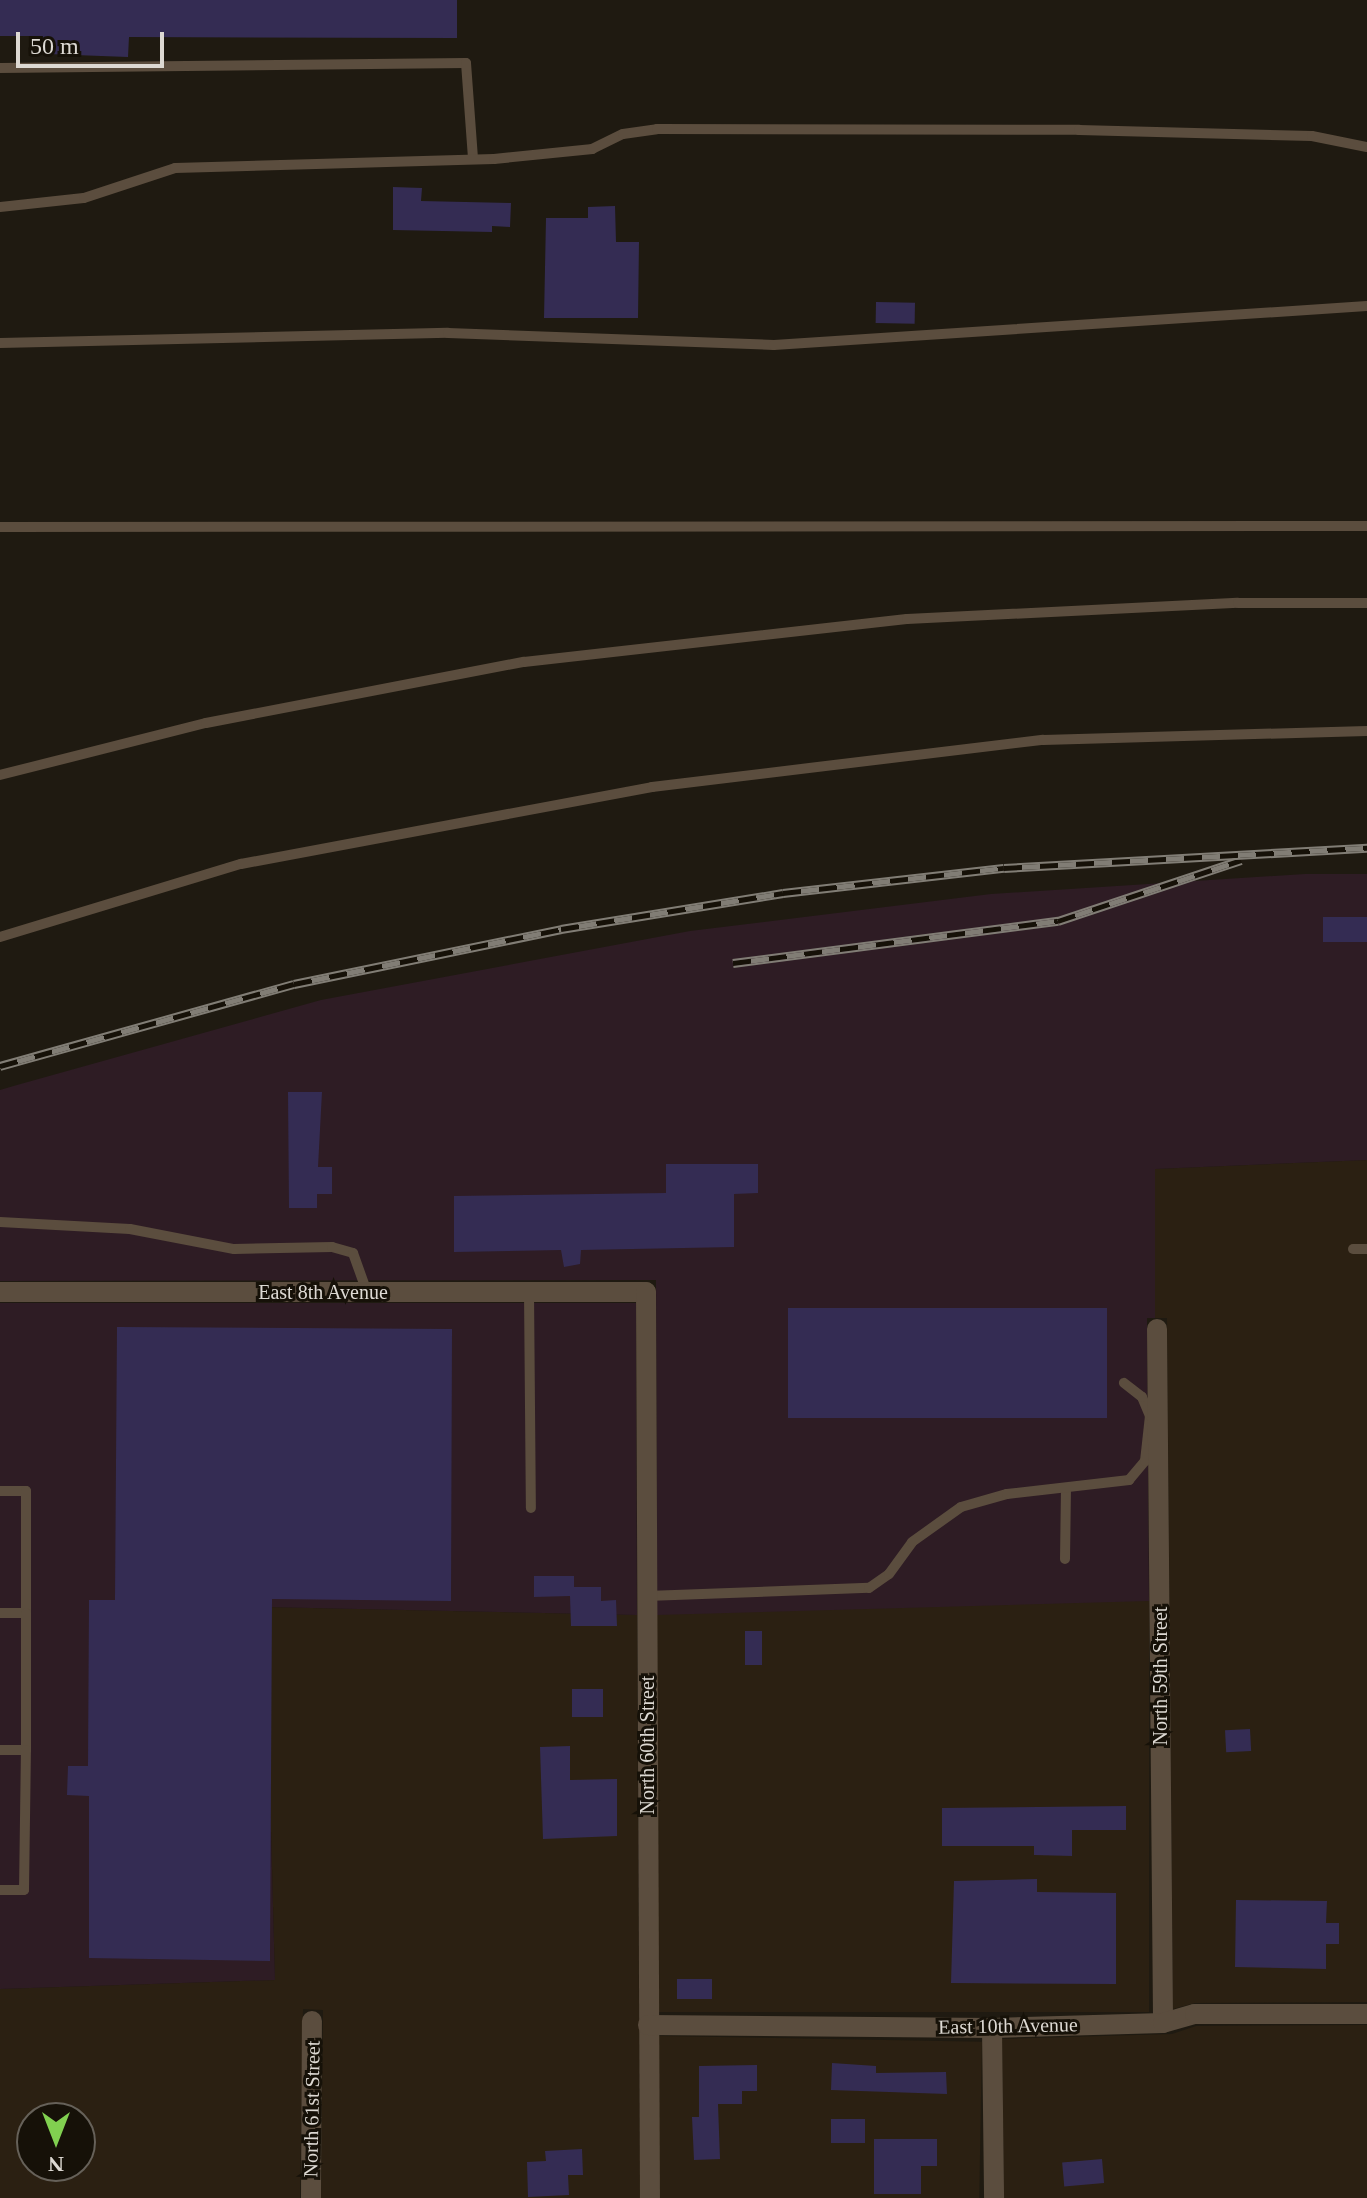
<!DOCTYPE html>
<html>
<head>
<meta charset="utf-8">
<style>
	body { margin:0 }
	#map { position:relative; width:1367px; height:2198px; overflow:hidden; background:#1f1a11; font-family:"Times New Roman",serif }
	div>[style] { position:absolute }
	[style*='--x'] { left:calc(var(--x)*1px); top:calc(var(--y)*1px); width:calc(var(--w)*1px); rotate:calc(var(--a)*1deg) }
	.commercial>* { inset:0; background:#2b2012; transform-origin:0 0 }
	.industrial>* { inset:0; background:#2e1c24 }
	.building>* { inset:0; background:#342c53; transform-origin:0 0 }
	.service>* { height:10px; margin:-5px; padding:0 5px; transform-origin:5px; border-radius:5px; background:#5b4d3e }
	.minor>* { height:20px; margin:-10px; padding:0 10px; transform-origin:10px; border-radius:10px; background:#5b4d3e }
	.rail>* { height:9px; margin-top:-4.5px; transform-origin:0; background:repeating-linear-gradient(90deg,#161108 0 18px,#817d75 0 36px); box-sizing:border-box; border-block:2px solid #817d75 }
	span { translate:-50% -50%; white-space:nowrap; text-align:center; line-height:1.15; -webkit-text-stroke:6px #161108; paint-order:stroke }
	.street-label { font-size:20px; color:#ddd9d3 }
	.north { position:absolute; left:16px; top:2102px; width:80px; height:80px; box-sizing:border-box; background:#161108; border:2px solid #666159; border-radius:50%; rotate:180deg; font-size:22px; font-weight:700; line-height:32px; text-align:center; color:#ddd9d3 }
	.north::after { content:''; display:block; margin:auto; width:28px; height:36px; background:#81d050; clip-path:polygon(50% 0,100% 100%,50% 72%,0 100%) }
	.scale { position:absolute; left:16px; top:32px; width:148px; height:36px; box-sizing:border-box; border:4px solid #ddd9d3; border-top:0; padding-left:10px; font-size:24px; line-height:28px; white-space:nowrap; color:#ddd9d3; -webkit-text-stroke:6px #161108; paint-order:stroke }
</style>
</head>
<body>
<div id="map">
	<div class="commercial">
		<div style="clip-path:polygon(1367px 1160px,1367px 2002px,1195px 2003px,1173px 2009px,1167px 1318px,1155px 1318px,1154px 1169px)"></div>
		<div style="left:1149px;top:1601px;width:411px;height:492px;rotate:90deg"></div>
		<div style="clip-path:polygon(evenodd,265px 1607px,637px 1615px,640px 2198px,321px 2198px,323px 2010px,303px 2009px,300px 2198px,0 2198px,0 1989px,275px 1980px,265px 1607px,32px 2118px,80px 2118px,80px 2166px,32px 2166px,32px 2118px)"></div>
		<div style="clip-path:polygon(1367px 2025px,1367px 2198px,1004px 2198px,1002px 2039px,1172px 2034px,1196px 2026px)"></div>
		<div style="left:659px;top:2036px;width:323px;height:162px;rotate:1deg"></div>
	</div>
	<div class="industrial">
		<div style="clip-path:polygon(1305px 874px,1367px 874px,1367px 1160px,1155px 1169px,1155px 1318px,1147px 1318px,1149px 1601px,657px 1615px,656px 1280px,0 1281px,0 1090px,17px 1085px,321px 1000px,690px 931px,991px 894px)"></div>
		<div style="clip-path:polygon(0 1303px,636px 1303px,637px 1615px,265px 1607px,275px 1980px,0 1989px)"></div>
	</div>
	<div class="building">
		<div style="clip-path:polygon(0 0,457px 0,457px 38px,129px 37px,128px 57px,48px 54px,48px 46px,35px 45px,35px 36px,0 36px)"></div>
		<div style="clip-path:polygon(393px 187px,422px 188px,421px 201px,511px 203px,510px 227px,492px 226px,492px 232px,393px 230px)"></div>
		<div style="clip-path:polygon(615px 206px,616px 242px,639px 242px,638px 318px,544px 318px,546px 218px,588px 218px,588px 207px)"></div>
		<div style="left:876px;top:302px;width:39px;height:21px;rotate:1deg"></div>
		<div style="left:1323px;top:917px;width:44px;height:25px"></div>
		<div style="clip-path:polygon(288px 1092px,322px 1092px,318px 1167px,332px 1167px,332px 1194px,317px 1194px,317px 1208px,289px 1208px)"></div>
		<div style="clip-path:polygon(666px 1164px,758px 1164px,758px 1193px,734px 1194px,734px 1247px,581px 1250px,580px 1264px,564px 1267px,561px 1250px,454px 1252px,454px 1196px,666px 1193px)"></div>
		<div style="left:788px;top:1308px;width:319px;height:110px"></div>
		<div style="clip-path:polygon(117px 1327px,452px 1329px,451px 1601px,272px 1599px,270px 1961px,89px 1958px,89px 1796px,67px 1795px,68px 1766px,88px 1766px,89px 1600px,115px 1600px)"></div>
		<div style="clip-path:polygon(534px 1576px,574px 1576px,574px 1587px,601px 1587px,601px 1601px,616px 1600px,617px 1626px,571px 1626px,570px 1596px,534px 1597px)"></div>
		<div style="left:762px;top:1631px;width:34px;height:17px;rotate:90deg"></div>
		<div style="left:572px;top:1689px;width:31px;height:28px"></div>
		<div style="left:1250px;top:1729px;width:22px;height:25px;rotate:87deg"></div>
		<div style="clip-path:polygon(570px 1746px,570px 1780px,617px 1779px,617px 1836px,543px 1839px,540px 1747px)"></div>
		<div style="clip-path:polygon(1126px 1806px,1126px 1830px,1072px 1830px,1072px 1856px,1034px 1855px,1034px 1846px,942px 1846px,942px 1808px)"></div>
		<div style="clip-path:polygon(1037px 1879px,1037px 1892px,1116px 1893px,1116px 1984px,951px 1983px,954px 1881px)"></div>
		<div style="clip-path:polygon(1236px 1900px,1327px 1901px,1326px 1923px,1339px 1923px,1339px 1944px,1326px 1944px,1326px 1969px,1235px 1967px)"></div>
		<div style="left:677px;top:1979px;width:35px;height:20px"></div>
		<div style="clip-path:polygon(832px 2063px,876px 2066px,876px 2073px,946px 2072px,947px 2094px,831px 2090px)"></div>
		<div style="clip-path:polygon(757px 2065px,757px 2091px,742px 2091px,742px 2104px,718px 2104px,720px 2159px,694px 2160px,692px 2117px,699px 2117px,699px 2066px)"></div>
		<div style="left:831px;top:2119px;width:34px;height:24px"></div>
		<div style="clip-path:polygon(874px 2139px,937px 2139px,937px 2166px,921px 2166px,921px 2194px,874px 2194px)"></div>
		<div style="clip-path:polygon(582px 2149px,583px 2175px,568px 2175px,569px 2195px,528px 2197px,527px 2162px,546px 2161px,545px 2151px)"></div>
		<div style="left:1102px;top:2159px;width:24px;height:40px;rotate:85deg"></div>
	</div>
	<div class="service">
		<div style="--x:0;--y:68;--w:466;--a:-0.6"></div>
		<div style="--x:466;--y:63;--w:96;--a:85.8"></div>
		<div style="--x:0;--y:207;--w:84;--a:-6.1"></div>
		<div style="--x:84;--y:198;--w:96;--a:-18.2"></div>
		<div style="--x:175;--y:168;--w:319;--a:-1.6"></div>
		<div style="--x:494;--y:159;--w:99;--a:-5.8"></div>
		<div style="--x:592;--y:149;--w:34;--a:-26"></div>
		<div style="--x:623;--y:134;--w:34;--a:-8"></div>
		<div style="--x:657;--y:129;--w:422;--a:0.1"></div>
		<div style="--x:1079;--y:130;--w:233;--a:1.5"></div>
		<div style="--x:1312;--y:136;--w:56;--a:11.3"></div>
		<div style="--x:0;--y:343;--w:448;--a:-1.3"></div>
		<div style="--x:448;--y:333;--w:326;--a:2.1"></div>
		<div style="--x:774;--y:345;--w:594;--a:-3.76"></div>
		<div style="--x:0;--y:527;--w:1367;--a:-0.04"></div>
		<div style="--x:0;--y:775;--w:212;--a:-14.2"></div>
		<div style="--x:206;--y:723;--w:324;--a:-10.9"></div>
		<div style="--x:524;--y:662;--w:385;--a:-6.4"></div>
		<div style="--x:907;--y:619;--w:331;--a:-2.8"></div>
		<div style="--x:1238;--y:603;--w:129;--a:0"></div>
		<div style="--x:0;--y:937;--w:252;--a:-16.9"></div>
		<div style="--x:241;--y:864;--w:418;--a:-10.6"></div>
		<div style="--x:652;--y:787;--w:394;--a:-6.9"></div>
		<div style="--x:1043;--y:740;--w:324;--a:-1.6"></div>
		<div style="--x:0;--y:1222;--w:130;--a:3.1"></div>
		<div style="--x:130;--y:1229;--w:106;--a:10.9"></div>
		<div style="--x:234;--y:1249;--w:98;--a:-1.2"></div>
		<div style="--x:332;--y:1247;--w:22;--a:16"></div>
		<div style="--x:353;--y:1253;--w:41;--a:70.3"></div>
		<div style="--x:1353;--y:1249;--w:14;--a:0"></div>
		<div style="--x:529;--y:1292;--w:216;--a:89.5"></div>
		<div style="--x:0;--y:1491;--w:26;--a:0"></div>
		<div style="--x:26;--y:1491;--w:122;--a:90"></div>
		<div style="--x:26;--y:1613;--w:26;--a:180"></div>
		<div style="--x:1065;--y:1559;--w:70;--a:-89.2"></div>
		<div style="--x:647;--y:1596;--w:222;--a:-2.1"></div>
		<div style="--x:869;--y:1588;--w:24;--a:-35"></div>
		<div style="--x:889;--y:1574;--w:39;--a:-54"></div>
		<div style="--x:912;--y:1542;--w:60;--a:-35.5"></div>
		<div style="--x:961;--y:1507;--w:48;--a:-15.8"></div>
		<div style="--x:1007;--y:1494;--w:123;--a:-6.5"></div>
		<div style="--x:1129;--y:1480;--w:25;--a:-50"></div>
		<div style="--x:1145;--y:1461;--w:45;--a:-83.7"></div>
		<div style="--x:1150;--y:1416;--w:21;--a:-113"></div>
		<div style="--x:1142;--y:1397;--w:23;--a:-142"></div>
		<div style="--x:0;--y:1750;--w:26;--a:0"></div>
		<div style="--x:26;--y:1750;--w:137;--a:-90"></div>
		<div style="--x:0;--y:1890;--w:24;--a:0"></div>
		<div style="--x:24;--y:1890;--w:140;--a:-89.2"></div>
	</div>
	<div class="minor">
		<div style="--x:0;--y:1292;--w:646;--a:0"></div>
		<div style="--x:646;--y:1292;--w:906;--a:89.75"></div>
		<div style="--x:1157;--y:1329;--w:694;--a:89.5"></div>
		<div style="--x:648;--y:2025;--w:344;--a:0.5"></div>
		<div style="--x:992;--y:2028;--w:171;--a:-1.7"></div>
		<div style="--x:1163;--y:2023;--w:33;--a:-16"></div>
		<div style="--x:1195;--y:2014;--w:172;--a:0"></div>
		<div style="--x:992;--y:2028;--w:170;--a:89.3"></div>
		<div style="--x:311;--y:2198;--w:177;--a:-89.7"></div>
	</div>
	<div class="rail">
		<div style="--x:733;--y:963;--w:328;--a:-7.4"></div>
		<div style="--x:1058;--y:921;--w:193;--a:-18.4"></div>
		<div style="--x:0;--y:1066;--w:305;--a:-15.6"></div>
		<div style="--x:294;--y:984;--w:273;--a:-11.6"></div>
		<div style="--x:561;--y:929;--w:225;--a:-9.2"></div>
		<div style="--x:783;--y:893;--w:222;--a:-6.5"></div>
		<div style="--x:1004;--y:868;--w:364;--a:-3.2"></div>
	</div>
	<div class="street-label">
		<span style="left:323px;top:1292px">East 8th Avenue</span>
		<span style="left:1160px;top:1676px;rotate:-90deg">North 59th Street</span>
		<span style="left:647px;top:1745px;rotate:-90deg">North 60th Street</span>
		<span style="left:1008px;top:2026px;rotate:-1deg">East 10th Avenue</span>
		<span style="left:312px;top:2109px;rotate:-89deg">North 61st Street</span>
	</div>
	<div class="north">N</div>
	<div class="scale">50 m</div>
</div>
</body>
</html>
